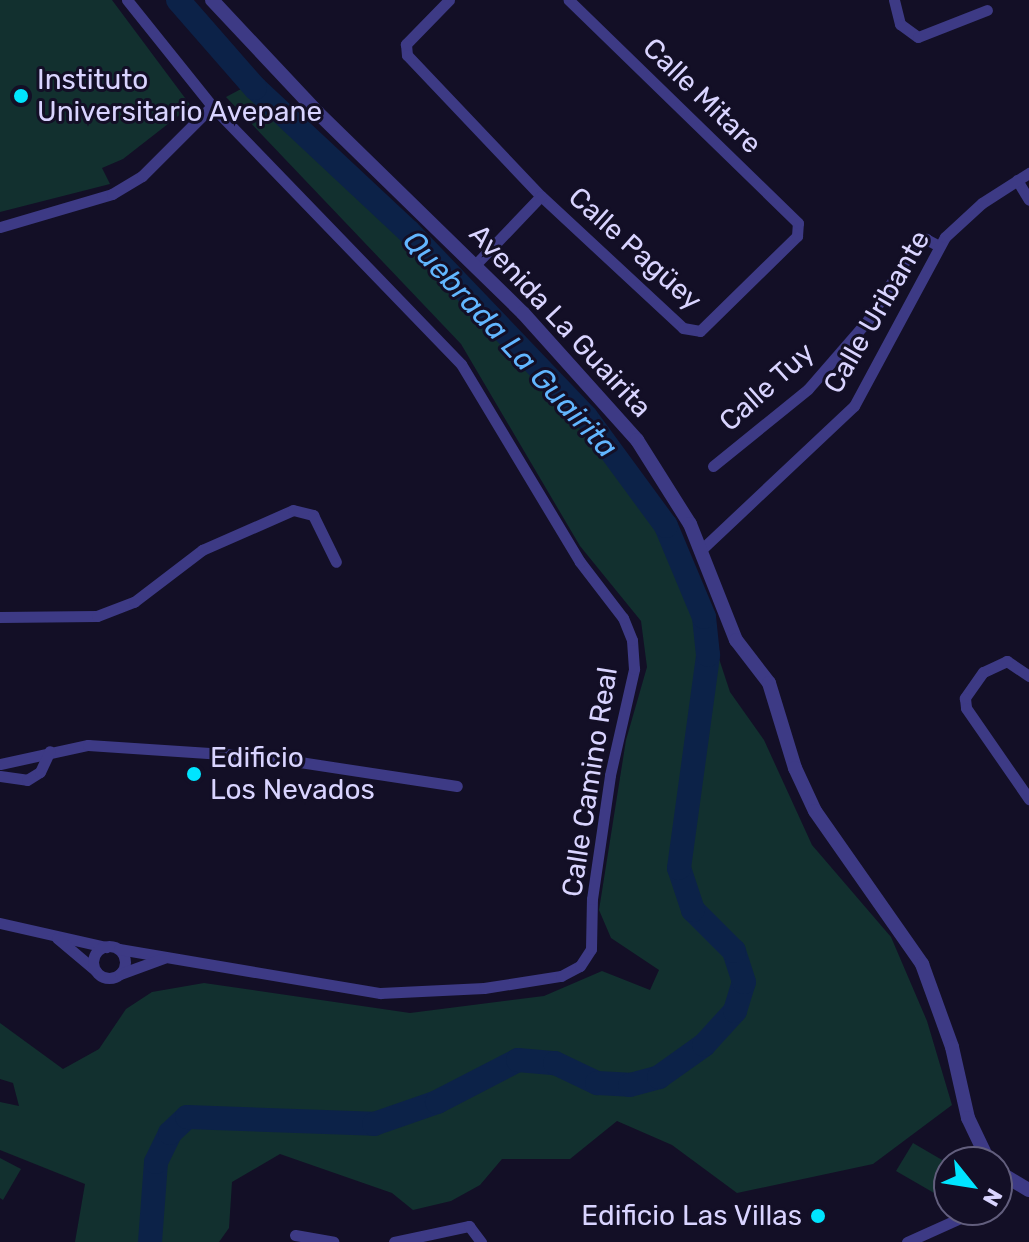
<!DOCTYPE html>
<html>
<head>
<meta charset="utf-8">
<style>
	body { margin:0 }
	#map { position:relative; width:1029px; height:1242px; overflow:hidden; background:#130f26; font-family:Rubik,sans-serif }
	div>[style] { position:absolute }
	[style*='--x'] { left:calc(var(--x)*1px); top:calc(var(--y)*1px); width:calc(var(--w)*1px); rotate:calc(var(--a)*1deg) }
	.green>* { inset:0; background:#12302f }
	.river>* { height:24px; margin:-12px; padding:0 12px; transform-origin:12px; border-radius:12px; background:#0c2248 }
	.minor>* { height:11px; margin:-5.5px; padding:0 5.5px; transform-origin:5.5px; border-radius:5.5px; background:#3d3a85 }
	.minor>.ring { margin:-5.5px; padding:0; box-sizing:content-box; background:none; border:11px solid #3d3a85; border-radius:50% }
	.tertiary>* { height:14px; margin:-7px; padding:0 7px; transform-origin:7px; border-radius:7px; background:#3d3a85 }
	.dots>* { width:22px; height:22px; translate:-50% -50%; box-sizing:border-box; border:4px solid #130f26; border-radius:50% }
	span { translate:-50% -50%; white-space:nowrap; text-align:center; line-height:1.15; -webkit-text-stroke:6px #130f26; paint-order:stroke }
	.poi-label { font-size:28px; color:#d9d4ff }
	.left { translate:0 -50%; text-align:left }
	.right { translate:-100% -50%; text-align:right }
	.street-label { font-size:28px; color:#d9d4ff }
	.water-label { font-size:30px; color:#62b6ff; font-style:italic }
	.north { position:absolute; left:933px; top:1146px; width:80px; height:80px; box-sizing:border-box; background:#130f26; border:2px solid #625e7d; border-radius:50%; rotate:120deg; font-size:22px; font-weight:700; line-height:32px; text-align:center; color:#d9d4ff }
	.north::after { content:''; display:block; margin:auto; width:28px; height:36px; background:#00e5ff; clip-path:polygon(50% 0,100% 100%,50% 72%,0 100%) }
</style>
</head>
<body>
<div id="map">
	<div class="green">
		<div style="clip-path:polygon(0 0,112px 0,191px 106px,123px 159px,102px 168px,110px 184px,0 212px)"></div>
		<div style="clip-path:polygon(258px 80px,538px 355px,599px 420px,674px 522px,730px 692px,764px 740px,812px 845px,891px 937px,927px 1021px,952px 1105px,873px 1164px,737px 1193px,672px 1145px,617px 1121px,570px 1159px,502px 1159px,480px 1185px,451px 1201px,413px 1210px,392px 1193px,280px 1154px,232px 1182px,229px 1228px,219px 1242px,75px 1242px,85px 1184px,0 1150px,0 1102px,19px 1106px,13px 1083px,0 1079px,0 1023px,63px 1069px,99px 1049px,126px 1009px,152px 992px,204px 983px,410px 1013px,544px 996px,602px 971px,650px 990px,659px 970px,611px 938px,599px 910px,626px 740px,647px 667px,641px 621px,580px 546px,461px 344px,226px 97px)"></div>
		<div style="clip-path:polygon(913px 1143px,949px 1164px,948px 1201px,896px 1171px)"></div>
		<div style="clip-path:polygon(0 1158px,21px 1169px,3px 1200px,0 1198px)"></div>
	</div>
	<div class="river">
		<div style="--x:150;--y:1242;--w:80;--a:-85.7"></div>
		<div style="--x:156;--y:1162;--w:32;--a:-64"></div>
		<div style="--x:170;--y:1133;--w:23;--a:-43"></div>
		<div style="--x:187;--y:1117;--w:187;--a:2.1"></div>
		<div style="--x:374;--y:1124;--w:67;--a:-19.2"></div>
		<div style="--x:437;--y:1102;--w:91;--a:-27.4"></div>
		<div style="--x:518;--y:1060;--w:37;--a:5"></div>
		<div style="--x:555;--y:1063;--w:47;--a:25.5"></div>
		<div style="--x:597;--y:1083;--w:33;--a:3"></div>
		<div style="--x:630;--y:1085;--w:30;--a:-15"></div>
		<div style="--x:659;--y:1077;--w:55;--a:-35.4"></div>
		<div style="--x:704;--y:1045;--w:46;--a:-47.6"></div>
		<div style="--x:735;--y:1011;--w:30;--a:-73"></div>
		<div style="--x:744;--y:982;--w:33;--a:-108"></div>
		<div style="--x:734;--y:951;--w:58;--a:-135"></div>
		<div style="--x:693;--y:910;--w:44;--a:-108.4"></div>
		<div style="--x:679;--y:868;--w:215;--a:-82.2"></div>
		<div style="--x:708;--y:655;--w:38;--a:-96"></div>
		<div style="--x:704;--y:617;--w:99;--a:-112.7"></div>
		<div style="--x:666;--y:526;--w:135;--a:-126.3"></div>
		<div style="--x:586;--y:417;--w:257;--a:-133.7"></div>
		<div style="--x:408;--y:231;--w:209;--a:-136.9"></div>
		<div style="--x:255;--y:88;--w:117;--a:-131.2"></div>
	</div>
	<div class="minor">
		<div style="--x:449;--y:0;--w:62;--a:134.3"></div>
		<div style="--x:406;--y:44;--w:11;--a:85"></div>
		<div style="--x:407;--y:55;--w:195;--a:46.5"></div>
		<div style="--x:541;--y:196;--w:194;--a:42.9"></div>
		<div style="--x:683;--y:328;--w:17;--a:10"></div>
		<div style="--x:700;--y:331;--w:136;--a:-44.4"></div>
		<div style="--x:797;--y:236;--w:13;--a:-86"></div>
		<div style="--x:798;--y:223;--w:320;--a:-135.8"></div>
		<div style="--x:894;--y:0;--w:25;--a:76"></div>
		<div style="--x:900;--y:24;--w:22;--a:36"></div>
		<div style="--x:918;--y:37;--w:74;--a:-21.4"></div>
		<div style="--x:1017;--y:180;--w:23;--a:59"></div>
		<div style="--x:0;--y:227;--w:117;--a:-16.4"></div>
		<div style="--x:112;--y:194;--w:35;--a:-31"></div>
		<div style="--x:142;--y:176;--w:99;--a:-45"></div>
		<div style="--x:475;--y:265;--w:95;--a:-46.3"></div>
		<div style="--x:713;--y:466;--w:122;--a:-39"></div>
		<div style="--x:808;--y:389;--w:91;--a:-49"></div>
		<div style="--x:868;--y:320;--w:89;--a:-57.9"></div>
		<div style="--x:915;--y:245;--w:13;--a:-29"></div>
		<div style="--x:926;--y:239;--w:15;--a:28"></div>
		<div style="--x:702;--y:549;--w:209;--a:-43.3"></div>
		<div style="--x:854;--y:406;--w:192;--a:-61.7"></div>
		<div style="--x:945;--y:237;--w:50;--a:-42.6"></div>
		<div style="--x:982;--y:203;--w:56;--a:-32.6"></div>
		<div style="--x:0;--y:617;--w:97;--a:-0.6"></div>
		<div style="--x:97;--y:616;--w:40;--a:-21"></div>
		<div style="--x:134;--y:602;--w:86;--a:-37.4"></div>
		<div style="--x:202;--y:550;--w:99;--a:-23.7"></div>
		<div style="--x:293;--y:510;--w:21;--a:14"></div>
		<div style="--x:313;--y:515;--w:52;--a:63.9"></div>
		<div style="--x:1029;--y:676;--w:27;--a:-146"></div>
		<div style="--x:1007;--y:661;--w:26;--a:155"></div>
		<div style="--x:983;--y:672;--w:32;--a:125"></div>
		<div style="--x:965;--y:698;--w:10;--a:84"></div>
		<div style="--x:966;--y:708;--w:111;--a:55.3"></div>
		<div style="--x:0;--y:764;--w:90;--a:-12.2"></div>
		<div style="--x:88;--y:745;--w:179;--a:3.8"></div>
		<div style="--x:267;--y:757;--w:192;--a:8.7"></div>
		<div style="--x:0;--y:776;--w:27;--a:8"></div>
		<div style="--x:27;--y:780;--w:15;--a:-32"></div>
		<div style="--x:40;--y:772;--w:23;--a:-65"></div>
		<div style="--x:0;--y:923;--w:109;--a:12.8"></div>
		<div style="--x:57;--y:938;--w:51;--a:40.2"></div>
		<div class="ring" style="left:93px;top:946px;width:21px;height:21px"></div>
		<div style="--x:119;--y:949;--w:265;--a:9.6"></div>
		<div style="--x:380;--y:993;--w:104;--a:-2.8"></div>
		<div style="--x:484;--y:988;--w:78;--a:-8.9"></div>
		<div style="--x:561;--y:976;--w:21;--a:-28"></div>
		<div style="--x:580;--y:966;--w:20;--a:-57"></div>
		<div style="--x:591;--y:949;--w:50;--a:-88.9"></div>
		<div style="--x:592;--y:899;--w:125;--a:-81.7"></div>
		<div style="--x:610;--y:775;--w:109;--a:-77.2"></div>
		<div style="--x:634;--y:669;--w:29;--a:-94"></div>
		<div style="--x:632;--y:640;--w:24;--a:-112"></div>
		<div style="--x:623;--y:618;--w:71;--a:-127.5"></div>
		<div style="--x:580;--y:562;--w:231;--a:-121"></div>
		<div style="--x:461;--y:364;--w:359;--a:-134"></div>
		<div style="--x:212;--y:106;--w:136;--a:-128.7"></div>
		<div style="--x:120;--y:974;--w:47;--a:-20"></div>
		<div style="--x:997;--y:1194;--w:17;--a:-54"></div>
		<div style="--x:295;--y:1235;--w:39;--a:10"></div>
		<div style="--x:394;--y:1242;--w:77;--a:-12"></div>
		<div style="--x:469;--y:1226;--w:20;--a:53"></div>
		<div style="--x:907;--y:1242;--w:78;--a:-24.3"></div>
	</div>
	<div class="tertiary">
		<div style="--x:212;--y:0;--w:154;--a:46.8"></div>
		<div style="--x:317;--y:112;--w:288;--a:44.3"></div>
		<div style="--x:523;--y:313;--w:171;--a:48.1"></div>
		<div style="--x:637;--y:440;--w:99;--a:57.8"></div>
		<div style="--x:690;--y:524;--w:125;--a:68.4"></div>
		<div style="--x:736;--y:640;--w:54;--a:52.5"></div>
		<div style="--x:769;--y:683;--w:89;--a:73"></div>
		<div style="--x:795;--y:768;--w:47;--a:65.1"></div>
		<div style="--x:815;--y:811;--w:187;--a:55"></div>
		<div style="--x:922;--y:964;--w:88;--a:70.1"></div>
		<div style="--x:952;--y:1047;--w:73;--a:77.3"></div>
		<div style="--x:968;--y:1118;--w:49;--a:64.5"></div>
		<div style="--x:997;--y:1171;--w:37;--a:31"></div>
	</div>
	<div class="dots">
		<div style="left:21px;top:96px;background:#00e5ff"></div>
		<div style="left:194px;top:774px;background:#00e5ff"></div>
		<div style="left:818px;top:1216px;background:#00e5ff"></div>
	</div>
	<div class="poi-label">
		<span class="left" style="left:37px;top:96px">Instituto<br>Universitario Avepane</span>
		<span class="left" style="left:210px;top:774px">Edificio<br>Los Nevados</span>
		<span class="right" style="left:802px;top:1216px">Edificio Las Villas</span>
	</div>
	<div class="street-label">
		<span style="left:702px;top:96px;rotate:44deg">Calle Mitare</span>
		<span style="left:635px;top:249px;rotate:42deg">Calle Pagüey</span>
		<span style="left:877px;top:312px;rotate:-60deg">Calle Uribante</span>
		<span style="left:560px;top:321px;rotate:47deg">Avenida La Guairita</span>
		<span style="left:767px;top:387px;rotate:-42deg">Calle Tuy</span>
		<span style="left:590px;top:782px;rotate:-81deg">Calle Camino Real</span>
	</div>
	<div class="water-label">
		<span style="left:510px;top:344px;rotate:47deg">Quebrada La Guairita</span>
	</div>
	<div class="north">N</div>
</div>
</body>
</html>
